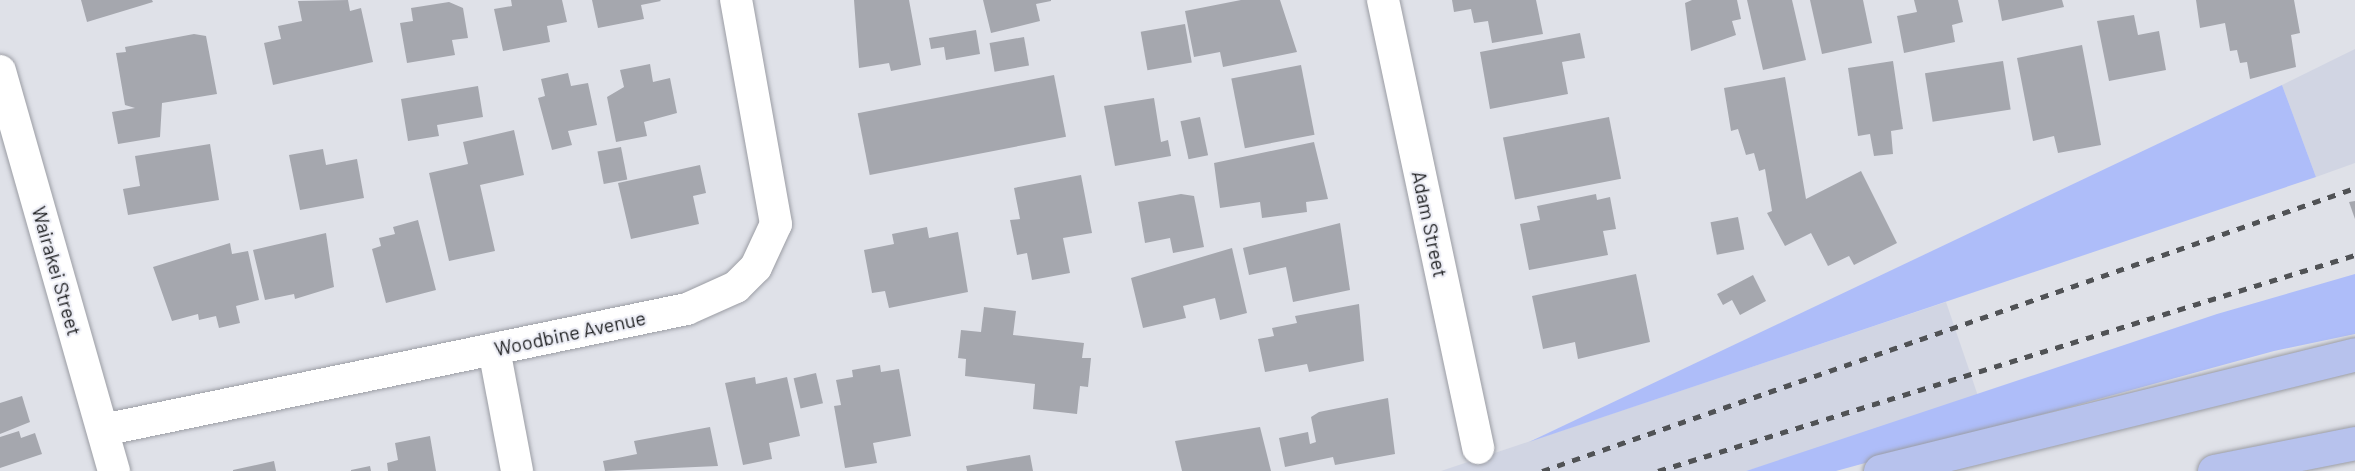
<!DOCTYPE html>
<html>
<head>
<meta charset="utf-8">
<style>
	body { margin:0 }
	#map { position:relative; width:2355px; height:471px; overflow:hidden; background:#dfe1e8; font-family:Barlow,sans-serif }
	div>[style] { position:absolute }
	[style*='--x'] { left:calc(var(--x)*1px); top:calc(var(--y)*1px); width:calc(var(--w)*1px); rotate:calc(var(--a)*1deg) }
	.built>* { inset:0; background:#d1d5e3 }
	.green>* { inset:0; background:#aebdf9 }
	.building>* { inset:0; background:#a5a7ae; transform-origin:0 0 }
	.roads { filter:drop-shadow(0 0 2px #9b9da4) drop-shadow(0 0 2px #9b9da4) }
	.street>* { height:32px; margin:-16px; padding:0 16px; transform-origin:16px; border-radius:16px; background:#fff }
	.highway>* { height:33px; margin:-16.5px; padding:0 16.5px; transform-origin:16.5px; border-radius:16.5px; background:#b7c2ed }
	.rail>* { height:4.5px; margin-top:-2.25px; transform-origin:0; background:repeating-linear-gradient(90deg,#505255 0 8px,transparent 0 16px) }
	span { translate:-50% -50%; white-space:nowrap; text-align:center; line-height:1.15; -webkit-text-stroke:4.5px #edeef6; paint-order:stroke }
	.street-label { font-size:20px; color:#1e1f21 }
</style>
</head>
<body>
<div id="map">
	<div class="built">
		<div style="clip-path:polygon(2355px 49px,2355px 163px,2316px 177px,2282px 85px)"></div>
		<div style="clip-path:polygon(1946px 302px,1978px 396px,1865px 435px,1746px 471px,1441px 471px)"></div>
	</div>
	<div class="green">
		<div style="clip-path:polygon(2282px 85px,2316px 177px,1529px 442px)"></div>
		<div style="clip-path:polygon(2355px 274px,2355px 334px,2274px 351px,1836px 471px,1746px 471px,2217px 314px)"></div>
	</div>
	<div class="building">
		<div style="clip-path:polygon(81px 0,152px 0,153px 2px,87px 22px)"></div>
		<div style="clip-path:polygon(348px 0,350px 11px,361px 8px,373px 62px,273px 85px,264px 43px,281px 39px,278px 26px,302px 21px,298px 1px)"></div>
		<div style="clip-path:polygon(511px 0,562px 0,567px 22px,547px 26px,550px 42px,503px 51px,494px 9px,512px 6px)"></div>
		<div style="clip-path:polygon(592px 0,660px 0,661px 1px,641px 5px,644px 19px,598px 28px)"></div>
		<div style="clip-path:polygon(854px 0,909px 0,921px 65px,891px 71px,889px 63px,859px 68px)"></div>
		<div style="clip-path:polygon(983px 0,1051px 0,1051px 1px,1036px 4px,1040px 21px,991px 33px)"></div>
		<div style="clip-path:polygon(1241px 0,1280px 0,1297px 52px,1223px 67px,1220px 52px,1194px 57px,1185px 11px)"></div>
		<div style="clip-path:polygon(1452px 0,1536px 0,1543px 34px,1492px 43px,1488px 21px,1474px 23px,1471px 9px,1454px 12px)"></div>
		<div style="clip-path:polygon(1692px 0,1737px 0,1741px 19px,1732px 21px,1736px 35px,1691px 51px,1685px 3px)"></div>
		<div style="clip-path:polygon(1747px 0,1792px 0,1806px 60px,1763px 70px)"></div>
		<div style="clip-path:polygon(1810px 0,1863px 0,1872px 43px,1822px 54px)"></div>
		<div style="clip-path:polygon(1914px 0,1958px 0,1963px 22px,1952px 25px,1955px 42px,1904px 53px,1897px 16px,1917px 12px)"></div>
		<div style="clip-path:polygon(1998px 0,2062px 0,2064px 7px,2002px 21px)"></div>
		<div style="clip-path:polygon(2196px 0,2294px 0,2300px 33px,2291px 35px,2296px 67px,2250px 79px,2247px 62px,2240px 63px,2237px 50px,2230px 51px,2225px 23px,2200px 28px)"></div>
		<div style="clip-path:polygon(449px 2px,463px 8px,468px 38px,452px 40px,455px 55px,407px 63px,400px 23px,413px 21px,411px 8px)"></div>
		<div style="clip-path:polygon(2134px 15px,2138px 35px,2159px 31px,2166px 70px,2109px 81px,2097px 21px)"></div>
		<div style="left:1185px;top:24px;width:39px;height:45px;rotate:80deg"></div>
		<div style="clip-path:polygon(976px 30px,980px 54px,946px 60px,944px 47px,931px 49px,929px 38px)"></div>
		<div style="clip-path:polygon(1580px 33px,1585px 58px,1562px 62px,1568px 94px,1490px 109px,1480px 52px)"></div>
		<div style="clip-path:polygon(194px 34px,206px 36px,217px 94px,162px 103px,160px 137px,118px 144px,112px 112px,135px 108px,125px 105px,116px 53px,126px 52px,125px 47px)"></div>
		<div style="left:1024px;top:37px;width:29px;height:35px;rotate:80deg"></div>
		<div style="clip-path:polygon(2082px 45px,2101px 145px,2058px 153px,2054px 136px,2033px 141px,2017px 58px)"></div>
		<div style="clip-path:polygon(1893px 61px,1903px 129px,1891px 131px,1893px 154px,1874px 156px,1870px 134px,1858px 136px,1848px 68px)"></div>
		<div style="left:2003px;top:61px;width:49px;height:79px;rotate:81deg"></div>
		<div style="clip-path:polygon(650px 64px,653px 82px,670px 78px,677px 113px,644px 122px,647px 136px,616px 142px,607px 97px,624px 87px,620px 70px)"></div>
		<div style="left:1301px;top:65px;width:71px;height:71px;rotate:79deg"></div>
		<div style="clip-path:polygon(568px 73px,571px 86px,588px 83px,597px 125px,568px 131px,572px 145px,552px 150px,538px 98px,545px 96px,541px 79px)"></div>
		<div style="left:1054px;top:75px;width:63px;height:200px;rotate:79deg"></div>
		<div style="clip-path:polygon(1785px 77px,1806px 199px,1861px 171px,1897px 243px,1854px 265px,1849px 256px,1828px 266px,1811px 233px,1785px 246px,1767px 213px,1772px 211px,1765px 169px,1759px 171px,1754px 153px,1746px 155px,1738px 129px,1731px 131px,1724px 88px)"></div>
		<div style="clip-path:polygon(478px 86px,483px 117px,437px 125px,439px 136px,408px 141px,401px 99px)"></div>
		<div style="clip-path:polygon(1154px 98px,1161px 142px,1168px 140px,1171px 156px,1115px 166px,1104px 106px)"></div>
		<div style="left:1200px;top:117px;width:39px;height:20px;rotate:78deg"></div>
		<div style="left:1609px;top:117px;width:63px;height:108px;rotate:79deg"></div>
		<div style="clip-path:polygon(514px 130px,524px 175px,480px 185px,495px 251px,449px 261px,429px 173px,468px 164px,463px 142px)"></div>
		<div style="clip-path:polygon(1314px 142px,1328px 199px,1306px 202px,1307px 212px,1262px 218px,1260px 202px,1220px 208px,1214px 163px)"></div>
		<div style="clip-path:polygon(210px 144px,219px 200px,128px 215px,123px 189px,140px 186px,135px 156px)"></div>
		<div style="left:621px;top:147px;width:33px;height:24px;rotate:79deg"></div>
		<div style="clip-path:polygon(323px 149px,326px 165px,357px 159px,364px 198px,300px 210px,289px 155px)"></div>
		<div style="clip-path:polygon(700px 165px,706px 193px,693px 196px,699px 224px,631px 239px,618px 183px)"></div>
		<div style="clip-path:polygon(1081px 175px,1092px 233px,1063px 238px,1070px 273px,1032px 280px,1027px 253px,1017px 255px,1010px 220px,1020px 219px,1014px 188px)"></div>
		<div style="clip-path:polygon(1181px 194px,1194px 196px,1204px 247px,1173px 253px,1170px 238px,1145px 243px,1138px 202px)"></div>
		<div style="clip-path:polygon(1596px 194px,1597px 200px,1610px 197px,1616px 229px,1603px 231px,1608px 255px,1529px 270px,1520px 224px,1540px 220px,1537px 206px)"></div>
		<div style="clip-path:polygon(2355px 201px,2355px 219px,2349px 202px)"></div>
		<div style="left:1738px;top:217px;width:33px;height:28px;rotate:79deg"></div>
		<div style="clip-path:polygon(418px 220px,436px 290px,386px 303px,372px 249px,381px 246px,379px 238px,395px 234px,393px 227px)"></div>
		<div style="clip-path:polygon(1340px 223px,1350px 290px,1293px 302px,1286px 267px,1249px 275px,1243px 248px)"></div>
		<div style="clip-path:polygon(927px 227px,929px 238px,958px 232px,968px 292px,889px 308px,885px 291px,872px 293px,864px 250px,894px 244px,892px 234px)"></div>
		<div style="clip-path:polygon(326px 233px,334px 287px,295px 299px,294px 294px,265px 300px,253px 250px)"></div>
		<div style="clip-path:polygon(230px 243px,232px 254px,248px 251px,259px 300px,236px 306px,240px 323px,219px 328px,216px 316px,199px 320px,198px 314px,172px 321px,153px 267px)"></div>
		<div style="clip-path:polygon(1232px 248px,1247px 313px,1220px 320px,1215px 298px,1183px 306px,1186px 318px,1143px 328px,1131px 278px)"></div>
		<div style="clip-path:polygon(1636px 274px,1650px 342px,1578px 359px,1575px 342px,1543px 349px,1532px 296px)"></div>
		<div style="clip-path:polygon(1753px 275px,1766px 301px,1740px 315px,1732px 300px,1723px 305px,1717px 294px)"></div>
		<div style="clip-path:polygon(1359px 304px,1364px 361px,1309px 372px,1307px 364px,1265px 372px,1258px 339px,1274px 336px,1272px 328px,1297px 323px,1295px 316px)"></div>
		<div style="clip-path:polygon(984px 307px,1016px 311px,1013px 335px,1084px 343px,1082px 358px,1091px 358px,1088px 387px,1080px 386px,1077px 414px,1033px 409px,1035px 384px,965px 376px,966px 359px,958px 358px,961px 330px,981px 332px)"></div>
		<div style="clip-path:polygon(880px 365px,881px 372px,899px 369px,911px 436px,873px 443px,877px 463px,845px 468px,834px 406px,841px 405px,836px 380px,853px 377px,852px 370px)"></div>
		<div style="left:816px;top:373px;width:31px;height:23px;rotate:77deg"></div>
		<div style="clip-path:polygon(755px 377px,756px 384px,787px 377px,800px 436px,769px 443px,772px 459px,743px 465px,725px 383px)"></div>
		<div style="clip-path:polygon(22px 396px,30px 422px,0 434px,0 403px)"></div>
		<div style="clip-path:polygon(1388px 398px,1395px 454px,1335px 465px,1333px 457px,1285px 467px,1279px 438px,1308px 432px,1310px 444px,1316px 442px,1311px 417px,1319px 412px)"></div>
		<div style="clip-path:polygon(710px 427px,718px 466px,605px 471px,603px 461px,637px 454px,634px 441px)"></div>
		<div style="clip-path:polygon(1260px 427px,1271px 471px,1182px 471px,1175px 441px)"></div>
		<div style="clip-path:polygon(19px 431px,21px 438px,35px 433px,42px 454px,0 468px,0 437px)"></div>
		<div style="clip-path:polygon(430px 436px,436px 471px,388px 471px,387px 463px,398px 460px,395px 443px)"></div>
		<div style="clip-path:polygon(1030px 455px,1033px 471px,967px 471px,966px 466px)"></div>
		<div style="clip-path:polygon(274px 461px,276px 471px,233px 471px,233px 470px)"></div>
		<div style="clip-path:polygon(370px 466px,371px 471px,351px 471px,351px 470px)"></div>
	</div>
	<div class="roads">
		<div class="street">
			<div style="--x:1383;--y:0;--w:458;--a:78"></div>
			<div style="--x:0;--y:71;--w:416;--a:74.1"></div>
			<div style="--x:494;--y:349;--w:124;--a:79.3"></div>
			<div style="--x:103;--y:430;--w:596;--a:-11.71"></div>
			<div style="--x:687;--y:309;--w:54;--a:-24.2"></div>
			<div style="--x:736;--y:287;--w:28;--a:-45"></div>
			<div style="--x:756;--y:267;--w:47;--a:-65.1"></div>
			<div style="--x:776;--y:224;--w:228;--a:-100.1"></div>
		</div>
		<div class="highway">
			<div style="--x:1880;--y:471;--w:489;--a:-13.8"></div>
			<div style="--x:2214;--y:471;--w:144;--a:-11.2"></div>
		</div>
	</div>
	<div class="rail">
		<div style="--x:1542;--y:471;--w:861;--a:-19.19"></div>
		<div style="--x:1658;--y:471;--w:730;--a:-17.22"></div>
	</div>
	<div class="street-label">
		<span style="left:1430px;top:224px;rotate:78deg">Adam Street</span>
		<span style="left:57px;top:271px;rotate:74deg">Wairakei Street</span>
		<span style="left:570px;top:333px;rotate:-12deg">Woodbine Avenue</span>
	</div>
</div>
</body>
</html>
